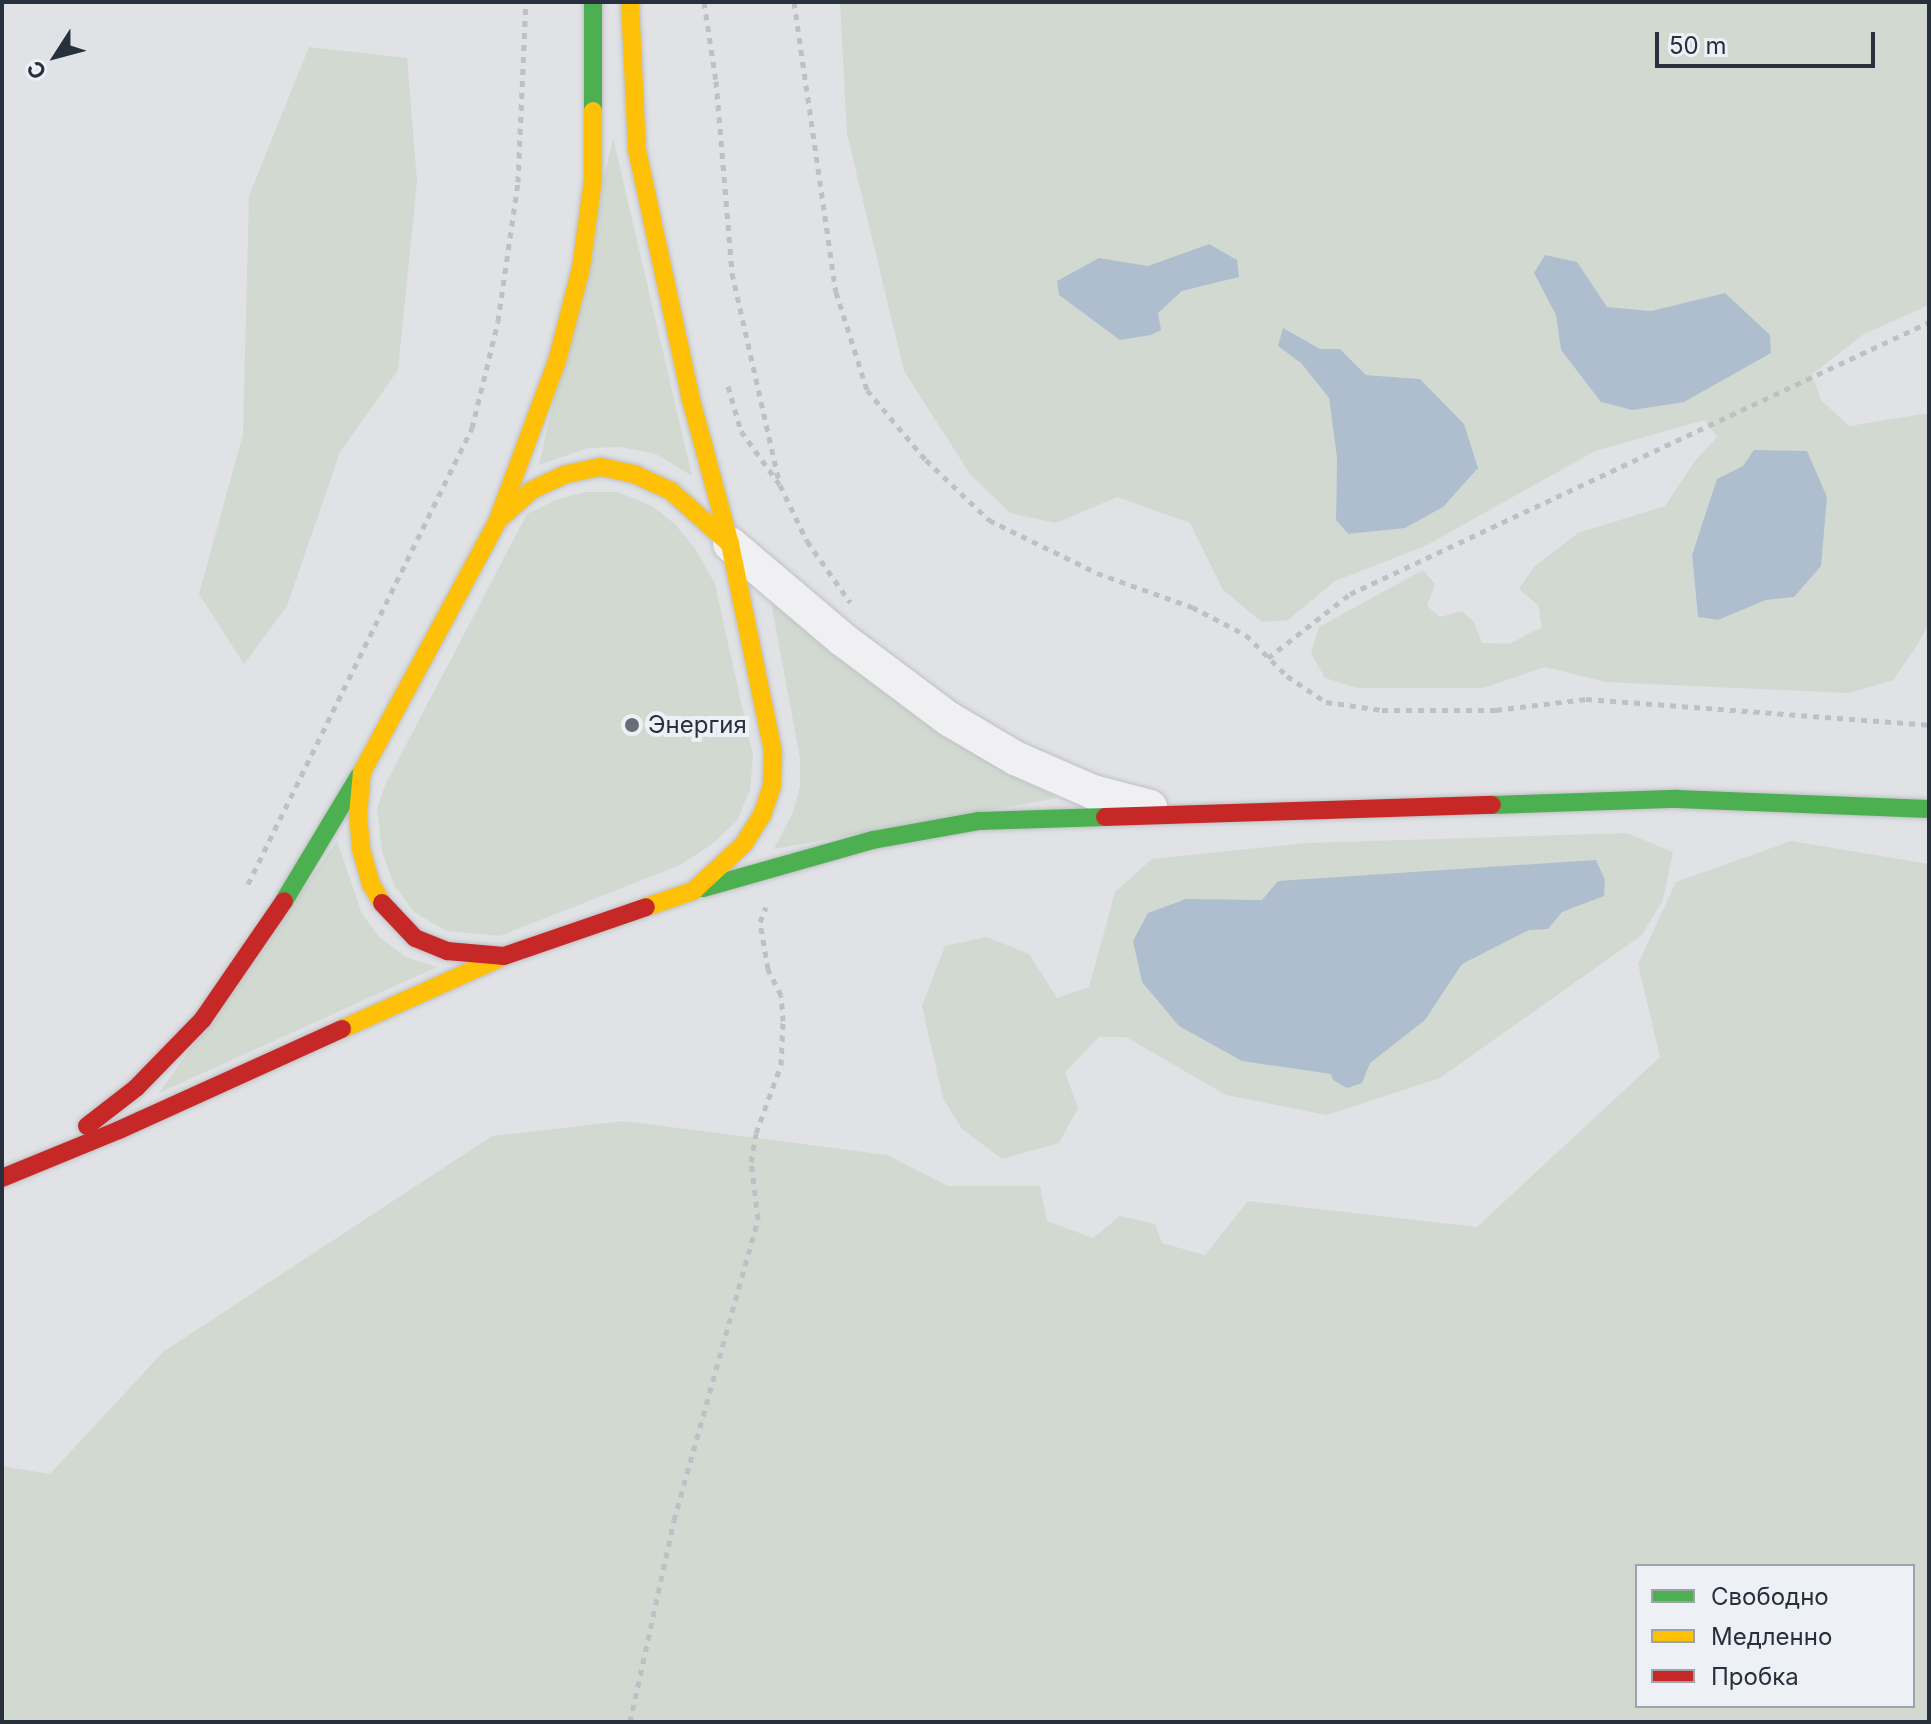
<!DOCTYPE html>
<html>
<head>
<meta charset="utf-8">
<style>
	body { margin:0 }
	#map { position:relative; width:1931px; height:1724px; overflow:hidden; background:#e0e2e5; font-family:Inter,sans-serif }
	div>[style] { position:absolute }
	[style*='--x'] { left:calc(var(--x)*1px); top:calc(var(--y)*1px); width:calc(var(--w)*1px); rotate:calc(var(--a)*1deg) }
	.green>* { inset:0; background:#d1d9d1 }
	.water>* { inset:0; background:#afbecf }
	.path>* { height:5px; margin-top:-2.5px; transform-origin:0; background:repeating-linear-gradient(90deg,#bfc0c6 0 6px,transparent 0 12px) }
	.roads { filter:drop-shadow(0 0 2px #bec0c3) drop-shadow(0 0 2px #bec0c3) }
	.street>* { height:34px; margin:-17px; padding:0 17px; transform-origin:17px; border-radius:17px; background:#f0f0f2 }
	.fast>* { height:18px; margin:-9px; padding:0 9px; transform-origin:9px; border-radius:9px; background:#4caf50 }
	.slow>* { height:18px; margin:-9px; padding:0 9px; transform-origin:9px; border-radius:9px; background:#ffc107 }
	.jam>* { height:18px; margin:-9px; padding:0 9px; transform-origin:9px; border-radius:9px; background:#c62828 }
	.dots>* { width:22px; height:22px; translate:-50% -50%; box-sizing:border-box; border:4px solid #edf0f5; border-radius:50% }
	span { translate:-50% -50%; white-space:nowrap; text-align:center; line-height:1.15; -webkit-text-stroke:8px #edf0f5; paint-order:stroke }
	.poi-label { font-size:24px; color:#282f3d }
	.left { translate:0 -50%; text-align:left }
	.frame { position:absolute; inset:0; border:4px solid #282f3d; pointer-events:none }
	.legend { position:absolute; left:1635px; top:1564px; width:280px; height:144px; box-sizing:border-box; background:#edf0f5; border:2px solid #9ea3ab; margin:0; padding:10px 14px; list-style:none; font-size:24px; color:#282f3d }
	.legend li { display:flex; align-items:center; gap:16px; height:40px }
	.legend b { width:40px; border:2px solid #9ea3ab }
	.north { position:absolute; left:16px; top:16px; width:80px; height:80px; -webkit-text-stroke:6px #edf0f5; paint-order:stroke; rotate:234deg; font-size:22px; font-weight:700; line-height:32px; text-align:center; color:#282f3d }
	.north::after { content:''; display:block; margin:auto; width:28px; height:36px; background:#282f3d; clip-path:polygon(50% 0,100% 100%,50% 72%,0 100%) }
	.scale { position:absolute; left:1655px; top:32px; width:220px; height:36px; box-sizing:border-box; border:4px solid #282f3d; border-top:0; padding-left:10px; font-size:24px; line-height:28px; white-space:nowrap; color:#282f3d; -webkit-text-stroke:6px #edf0f5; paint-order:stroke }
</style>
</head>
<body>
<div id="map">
	<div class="green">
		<div style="clip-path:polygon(evenodd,840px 2px,1929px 2px,1929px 305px,1864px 334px,1812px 374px,1821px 400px,1849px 426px,1929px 413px,1929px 623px,1916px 647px,1893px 680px,1849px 693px,1606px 682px,1545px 667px,1483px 688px,1357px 688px,1325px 678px,1311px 653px,1319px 627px,1423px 570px,1435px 584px,1427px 606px,1440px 617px,1462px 611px,1474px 622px,1482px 643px,1509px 644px,1542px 627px,1538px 605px,1519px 589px,1534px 567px,1578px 533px,1665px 506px,1695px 461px,1717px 437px,1705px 420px,1595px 451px,1425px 546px,1335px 581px,1288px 620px,1262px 622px,1223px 590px,1190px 523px,1117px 497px,1056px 523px,1010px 513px,970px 474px,904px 371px,847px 134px,840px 2px,1209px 244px,1239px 277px,1182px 291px,1157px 313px,1099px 258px,1148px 266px,1209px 244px,840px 2px,1577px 263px,1607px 307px,1651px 311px,1725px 293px,1632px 410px,1601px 402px,1561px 350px,1556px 315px,1577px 263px,840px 2px,1340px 349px,1366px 375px,1420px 379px,1443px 507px,1405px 527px,1347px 534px,1336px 519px,1337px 458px,1329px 398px,1301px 363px,1340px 349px,840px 2px,1743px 466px,1794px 597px,1766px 600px,1718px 620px,1698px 617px,1692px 555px,1717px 480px,1743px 466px)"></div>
		<div style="clip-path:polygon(309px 47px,407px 58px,417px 181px,398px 370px,340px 452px,287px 606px,244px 664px,199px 594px,243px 434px,249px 196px)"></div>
		<div style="clip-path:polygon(613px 138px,692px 476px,656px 454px,621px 447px,588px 448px,539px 465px)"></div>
		<div style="clip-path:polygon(586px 492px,618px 492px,652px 506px,675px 524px,696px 550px,715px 584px,753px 756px,750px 790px,737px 821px,711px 845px,680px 865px,500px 936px,447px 931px,414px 912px,394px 885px,382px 851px,377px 809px,385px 785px,527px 514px,558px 499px)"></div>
		<div style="clip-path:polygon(770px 597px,822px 645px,884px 692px,983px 759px,1057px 798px,774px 849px,793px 812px,800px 786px,800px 758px)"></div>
		<div style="clip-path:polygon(1627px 833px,1673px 852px,1663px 900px,1642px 935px,1440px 1078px,1327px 1115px,1226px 1095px,1126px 1037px,1099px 1037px,1065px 1072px,1078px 1108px,1059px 1143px,1002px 1159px,962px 1129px,943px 1098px,922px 1006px,945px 946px,987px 937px,1029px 954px,1057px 998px,1089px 987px,1115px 892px,1152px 859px,1306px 843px)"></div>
		<div style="clip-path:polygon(337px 841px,362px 914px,380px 938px,406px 957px,437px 967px,159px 1093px)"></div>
		<div style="clip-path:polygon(evenodd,1791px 841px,1929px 864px,1929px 1722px,2px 1722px,2px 1466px,50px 1474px,163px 1352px,492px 1136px,624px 1121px,887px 1155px,948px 1186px,1040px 1186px,1047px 1221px,1093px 1238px,1120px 1216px,1155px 1224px,1162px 1243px,1205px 1255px,1248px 1201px,1477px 1227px,1660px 1057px,1638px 964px,1676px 882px,1791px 841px,1913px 1566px,1913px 1706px,1637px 1706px,1637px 1566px,1913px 1566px)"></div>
	</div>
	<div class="water">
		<div style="clip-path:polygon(1209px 244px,1237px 260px,1239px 277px,1182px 291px,1158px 313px,1161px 330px,1151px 335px,1120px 340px,1059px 295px,1057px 281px,1099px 258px,1148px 266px)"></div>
		<div style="clip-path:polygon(1545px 255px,1577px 262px,1607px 307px,1651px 311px,1725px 293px,1770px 335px,1771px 353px,1684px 402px,1632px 410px,1601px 402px,1561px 350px,1556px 315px,1534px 273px)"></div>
		<div style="clip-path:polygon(1283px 328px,1320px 349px,1340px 349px,1366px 375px,1420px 379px,1464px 424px,1478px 468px,1443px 507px,1405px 528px,1348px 534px,1336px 520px,1337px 458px,1329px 398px,1301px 363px,1278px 346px)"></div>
		<div style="clip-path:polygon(1754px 450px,1807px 451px,1827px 497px,1821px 566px,1794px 597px,1766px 600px,1718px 620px,1698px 617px,1692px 555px,1717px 479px,1743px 466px)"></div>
		<div style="clip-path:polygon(1596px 860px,1605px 880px,1604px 896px,1562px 912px,1548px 929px,1529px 930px,1462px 964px,1425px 1020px,1370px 1063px,1362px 1083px,1347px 1088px,1333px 1080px,1331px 1074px,1242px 1061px,1179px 1026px,1142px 982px,1133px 941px,1148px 913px,1186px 899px,1262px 900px,1278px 881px)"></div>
	</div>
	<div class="path">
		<div style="--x:704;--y:2;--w:80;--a:81.4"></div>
		<div style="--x:716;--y:81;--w:193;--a:85.2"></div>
		<div style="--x:732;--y:273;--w:213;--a:77.3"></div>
		<div style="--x:794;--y:2;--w:293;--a:81.8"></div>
		<div style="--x:836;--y:292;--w:103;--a:72.4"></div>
		<div style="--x:867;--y:390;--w:92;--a:49.9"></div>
		<div style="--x:926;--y:460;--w:87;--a:43.6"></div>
		<div style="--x:989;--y:520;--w:120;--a:26.1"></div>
		<div style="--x:1097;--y:573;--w:101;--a:19.7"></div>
		<div style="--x:1192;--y:607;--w:61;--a:27.4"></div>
		<div style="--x:1246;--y:635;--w:58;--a:45"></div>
		<div style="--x:1287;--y:676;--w:47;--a:33.7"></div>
		<div style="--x:1326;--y:702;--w:57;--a:8.1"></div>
		<div style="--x:1382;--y:710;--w:114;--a:0"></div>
		<div style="--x:1496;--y:710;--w:91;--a:-7"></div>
		<div style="--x:1586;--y:699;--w:344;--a:4.3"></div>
		<div style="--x:728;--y:386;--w:47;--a:73.9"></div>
		<div style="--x:741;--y:431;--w:67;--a:54.2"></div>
		<div style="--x:780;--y:485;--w:62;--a:64.3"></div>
		<div style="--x:807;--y:541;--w:75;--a:54.8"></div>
		<div style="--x:1268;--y:658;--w:104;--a:-38"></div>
		<div style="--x:1350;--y:594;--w:640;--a:-25.16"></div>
		<div style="--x:248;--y:884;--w:508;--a:-63.84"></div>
		<div style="--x:472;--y:428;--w:110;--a:-76.3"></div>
		<div style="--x:498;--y:321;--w:140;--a:-81.8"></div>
		<div style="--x:518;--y:182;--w:180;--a:-87.5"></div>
		<div style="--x:630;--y:1722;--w:207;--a:-77.7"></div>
		<div style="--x:674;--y:1520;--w:313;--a:-74.4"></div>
		<div style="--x:758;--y:1219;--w:57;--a:-97"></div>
		<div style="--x:751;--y:1162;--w:29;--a:-80"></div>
		<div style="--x:756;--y:1133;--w:72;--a:-69.8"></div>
		<div style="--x:781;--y:1065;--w:44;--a:-87.4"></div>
		<div style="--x:783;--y:1021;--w:26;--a:-94"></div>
		<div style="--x:781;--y:995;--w:29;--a:-117"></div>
		<div style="--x:768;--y:969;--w:48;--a:-99.7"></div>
		<div style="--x:760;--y:922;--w:16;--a:-68"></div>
	</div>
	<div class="roads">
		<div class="street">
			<div style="--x:730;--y:544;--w:147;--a:40.3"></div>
			<div style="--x:842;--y:639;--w:134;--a:36.8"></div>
			<div style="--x:949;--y:719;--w:77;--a:30.6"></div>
			<div style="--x:1015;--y:758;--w:85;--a:23.6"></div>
			<div style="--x:1093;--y:792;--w:59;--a:14.7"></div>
		</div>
		<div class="fast">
			<div style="--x:593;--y:2;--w:109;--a:90"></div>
			<div style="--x:1492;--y:805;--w:185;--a:-1.9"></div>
			<div style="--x:1677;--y:799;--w:252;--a:2.3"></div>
			<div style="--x:703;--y:888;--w:177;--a:-15.8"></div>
			<div style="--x:873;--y:840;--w:108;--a:-10.2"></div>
			<div style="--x:979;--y:821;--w:126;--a:-1.8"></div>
			<div style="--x:284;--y:901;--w:146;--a:-59"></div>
		</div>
		<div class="slow">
			<div style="--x:630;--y:2;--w:148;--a:87.3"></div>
			<div style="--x:637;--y:150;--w:252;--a:77.8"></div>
			<div style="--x:690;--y:396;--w:153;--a:74.9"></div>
			<div style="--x:601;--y:467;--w:34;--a:12"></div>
			<div style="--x:634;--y:474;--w:41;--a:24.7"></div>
			<div style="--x:671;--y:491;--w:79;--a:41.9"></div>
			<div style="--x:730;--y:544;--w:211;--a:78.3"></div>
			<div style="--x:773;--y:751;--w:35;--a:92"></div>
			<div style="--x:772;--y:786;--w:31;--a:109"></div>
			<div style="--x:762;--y:815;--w:34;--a:122"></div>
			<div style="--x:744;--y:844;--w:69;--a:137.3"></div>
			<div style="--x:693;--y:891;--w:50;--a:161.2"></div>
			<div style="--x:499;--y:517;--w:166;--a:-69.6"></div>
			<div style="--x:557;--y:361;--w:96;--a:-75.5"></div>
			<div style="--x:581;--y:268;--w:90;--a:-82.3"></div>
			<div style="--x:593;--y:179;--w:68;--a:-90"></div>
			<div style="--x:382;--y:903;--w:22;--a:-120"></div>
			<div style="--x:371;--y:884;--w:37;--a:-106"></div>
			<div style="--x:361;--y:848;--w:33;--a:-95"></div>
			<div style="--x:358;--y:815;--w:43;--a:-84.7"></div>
			<div style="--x:362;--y:772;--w:286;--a:-61.6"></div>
			<div style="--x:498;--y:520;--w:45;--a:-41.4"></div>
			<div style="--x:532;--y:490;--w:38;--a:-25"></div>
			<div style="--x:567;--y:474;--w:35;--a:-12"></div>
			<div style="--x:342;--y:1029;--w:175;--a:-24.2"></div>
		</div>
		<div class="jam">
			<div style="--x:1105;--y:817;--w:387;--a:-1.8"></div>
			<div style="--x:382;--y:903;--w:48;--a:46.7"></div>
			<div style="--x:415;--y:938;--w:35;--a:22"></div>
			<div style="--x:447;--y:951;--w:57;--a:5"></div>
			<div style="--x:504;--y:956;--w:150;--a:-19"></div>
			<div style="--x:87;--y:1126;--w:62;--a:-37.8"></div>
			<div style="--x:136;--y:1088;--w:96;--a:-45.8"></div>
			<div style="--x:203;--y:1019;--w:143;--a:-55.5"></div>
			<div style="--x:2;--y:1178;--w:126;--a:-22.3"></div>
			<div style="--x:119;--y:1130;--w:245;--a:-24.4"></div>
		</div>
	</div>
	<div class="dots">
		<div style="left:632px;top:725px;background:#686e78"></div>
	</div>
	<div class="poi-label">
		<span class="left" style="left:648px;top:725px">Энергия</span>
	</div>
	<div class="frame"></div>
	<ul class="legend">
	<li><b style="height:10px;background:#4caf50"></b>Свободно</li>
	<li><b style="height:10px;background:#ffc107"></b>Медленно</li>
	<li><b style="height:10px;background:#c62828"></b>Пробка</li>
	</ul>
	<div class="north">С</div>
	<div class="scale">50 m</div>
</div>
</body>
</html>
